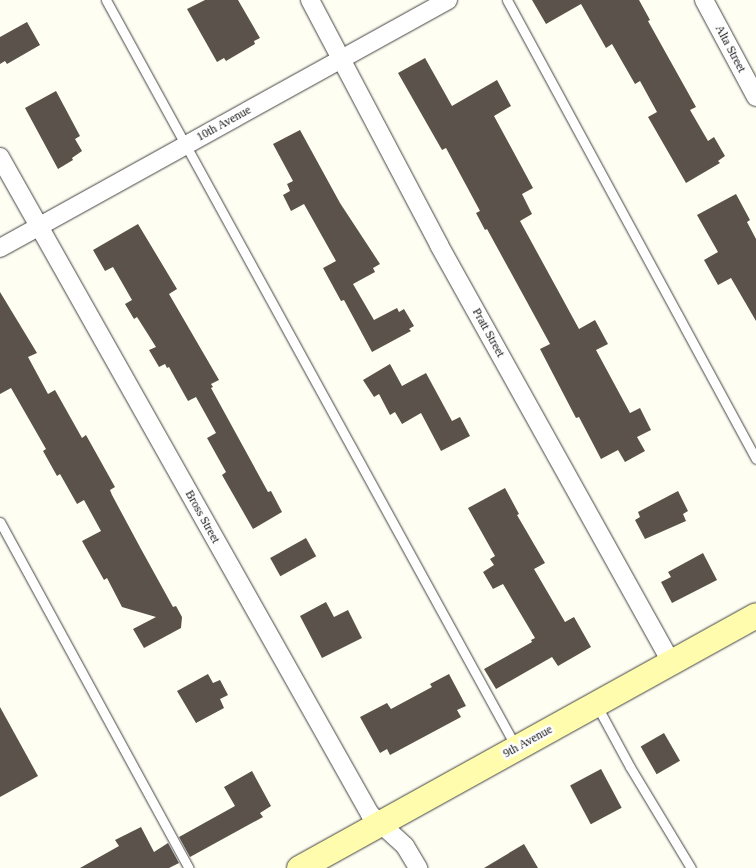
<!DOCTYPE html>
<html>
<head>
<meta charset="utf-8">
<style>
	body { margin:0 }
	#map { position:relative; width:756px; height:868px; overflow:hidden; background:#fffef2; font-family:"Times New Roman",serif }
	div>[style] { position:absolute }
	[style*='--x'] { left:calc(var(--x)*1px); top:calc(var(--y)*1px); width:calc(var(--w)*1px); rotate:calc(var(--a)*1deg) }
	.building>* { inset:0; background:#5a524b; transform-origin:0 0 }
	.roads { filter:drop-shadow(0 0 1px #434343) drop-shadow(0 0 1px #434343) }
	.service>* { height:9px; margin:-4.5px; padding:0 4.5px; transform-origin:4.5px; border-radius:4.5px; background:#fff }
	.minor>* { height:18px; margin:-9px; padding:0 9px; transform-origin:9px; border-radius:9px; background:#fff }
	.secondary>* { height:25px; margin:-12.5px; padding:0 12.5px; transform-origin:12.5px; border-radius:12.5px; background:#fffdad }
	span { translate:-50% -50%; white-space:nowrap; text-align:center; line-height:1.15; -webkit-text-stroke:5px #fff; paint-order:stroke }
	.street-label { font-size:12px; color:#101010 }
</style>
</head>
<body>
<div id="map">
	<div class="building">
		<div style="clip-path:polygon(205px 0,238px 0,260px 38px,254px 41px,255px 44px,226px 61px,224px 58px,217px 62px,187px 9px)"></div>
		<div style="clip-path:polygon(532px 0,639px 0,650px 20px,648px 21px,696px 107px,690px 110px,708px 141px,714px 137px,725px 156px,718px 161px,720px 163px,686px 183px,648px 117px,657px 112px,640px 81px,635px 84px,612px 44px,606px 48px,581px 4px,546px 24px)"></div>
		<div style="clip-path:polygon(27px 22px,40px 45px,7px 64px,5px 61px,0 64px,0 37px)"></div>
		<div style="clip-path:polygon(425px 58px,452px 106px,497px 80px,511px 106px,494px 116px,533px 188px,522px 194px,532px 214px,520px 221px,579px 329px,595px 320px,608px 344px,596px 350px,630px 413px,640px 408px,651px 430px,637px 437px,645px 451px,625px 462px,618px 450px,601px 459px,579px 417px,576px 418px,540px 349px,550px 344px,487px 229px,485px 230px,476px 213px,480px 211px,446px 148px,442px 150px,398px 73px)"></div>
		<div style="clip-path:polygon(56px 91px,80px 136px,75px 139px,82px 151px,72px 158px,73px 160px,58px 169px,25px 108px)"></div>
		<div style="clip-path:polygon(300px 130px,340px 203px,380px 264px,373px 268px,375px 272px,353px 284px,374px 320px,397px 308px,399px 312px,404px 309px,414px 326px,409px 329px,411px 331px,372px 352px,344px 300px,341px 301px,323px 268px,336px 261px,304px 204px,291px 211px,283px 195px,290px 191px,287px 184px,293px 181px,273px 144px)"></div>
		<div style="clip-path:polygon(736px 194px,750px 220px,747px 222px,756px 239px,756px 321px,731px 278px,718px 285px,704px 260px,718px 252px,697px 215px)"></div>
		<div style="clip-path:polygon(138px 224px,177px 289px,169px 294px,219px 380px,211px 384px,213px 387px,211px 388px,268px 492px,271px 491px,282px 512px,253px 529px,222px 475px,226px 472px,207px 438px,216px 433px,196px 397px,188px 401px,169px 367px,167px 368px,165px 364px,159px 367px,149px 350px,156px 347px,137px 317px,134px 319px,125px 304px,132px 300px,113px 267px,105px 271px,93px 250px)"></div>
		<div style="clip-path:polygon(0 292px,37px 353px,28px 357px,48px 394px,55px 390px,82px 438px,86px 435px,115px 487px,110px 490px,112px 495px,141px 549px,173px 607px,176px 606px,182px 617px,181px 628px,144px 648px,133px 629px,156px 617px,122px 607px,107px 578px,104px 580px,82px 541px,101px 531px,84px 500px,77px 504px,60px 474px,57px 476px,43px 451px,46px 449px,11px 388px,0 394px)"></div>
		<div style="clip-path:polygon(390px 364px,402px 386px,426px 373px,452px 421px,460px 417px,470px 436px,441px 451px,421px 413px,402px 424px,395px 412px,390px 415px,379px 394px,374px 397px,363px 380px)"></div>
		<div style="clip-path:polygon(505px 488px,519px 514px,517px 515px,545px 563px,534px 569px,565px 622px,574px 617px,591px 647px,558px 666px,552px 657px,496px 689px,484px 669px,532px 642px,531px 640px,535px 638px,503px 584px,493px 589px,483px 572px,494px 565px,490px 559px,495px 556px,468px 508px)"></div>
		<div style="clip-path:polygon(678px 491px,688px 511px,683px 514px,686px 521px,645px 539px,635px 520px,640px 517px,638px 512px)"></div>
		<div style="left:306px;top:538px;width:21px;height:41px;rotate:61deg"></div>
		<div style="clip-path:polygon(703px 553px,717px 580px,672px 603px,661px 582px,671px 577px,668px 572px)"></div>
		<div style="clip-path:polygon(326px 602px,334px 617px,348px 610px,362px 638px,322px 658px,300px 616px)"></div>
		<div style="clip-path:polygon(208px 674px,213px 683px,220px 680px,228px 695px,220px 699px,224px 708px,196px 723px,177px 691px)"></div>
		<div style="clip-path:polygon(449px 674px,466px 706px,457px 710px,461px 717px,390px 755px,387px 749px,380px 753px,360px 717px,387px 703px,391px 709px,432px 687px,430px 684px)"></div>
		<div style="clip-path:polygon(0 707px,38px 776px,0 797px)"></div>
		<div style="left:664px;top:733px;width:32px;height:27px;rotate:60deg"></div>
		<div style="left:601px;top:769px;width:44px;height:35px;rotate:62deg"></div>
		<div style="clip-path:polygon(252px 771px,271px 806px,260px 813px,263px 817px,190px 857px,179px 837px,235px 806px,224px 787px)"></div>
		<div style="clip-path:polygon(141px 827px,154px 852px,168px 843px,179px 863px,169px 868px,80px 868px,119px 846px,115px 840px)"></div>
		<div style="clip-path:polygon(524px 844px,538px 868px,484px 868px)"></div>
	</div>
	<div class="roads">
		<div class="service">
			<div style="--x:106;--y:0;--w:852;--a:61.24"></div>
			<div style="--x:507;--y:0;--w:522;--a:61.52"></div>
			<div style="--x:0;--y:522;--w:394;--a:61.4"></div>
			<div style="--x:597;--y:706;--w:69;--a:61.6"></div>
			<div style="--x:630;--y:767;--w:118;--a:58.9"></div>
		</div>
		<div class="minor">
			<div style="--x:310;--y:0;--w:277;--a:62.2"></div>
			<div style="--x:439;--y:245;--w:477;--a:60.9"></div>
			<div style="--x:704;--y:0;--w:110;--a:61.8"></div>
			<div style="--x:0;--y:157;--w:754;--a:60.61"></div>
			<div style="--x:370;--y:814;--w:47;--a:42.4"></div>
			<div style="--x:405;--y:846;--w:26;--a:59"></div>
			<div style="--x:0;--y:248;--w:512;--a:-28.97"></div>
		</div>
		<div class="secondary">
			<div style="--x:299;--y:868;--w:522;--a:-28.97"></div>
		</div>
	</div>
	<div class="street-label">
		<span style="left:730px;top:49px;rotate:62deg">Alta Street</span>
		<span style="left:224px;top:124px;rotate:-29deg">10th Avenue</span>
		<span style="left:488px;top:333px;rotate:61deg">Pratt Street</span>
		<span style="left:202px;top:517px;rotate:61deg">Bross Street</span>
		<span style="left:528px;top:742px;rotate:-29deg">9th Avenue</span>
	</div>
</div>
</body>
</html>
